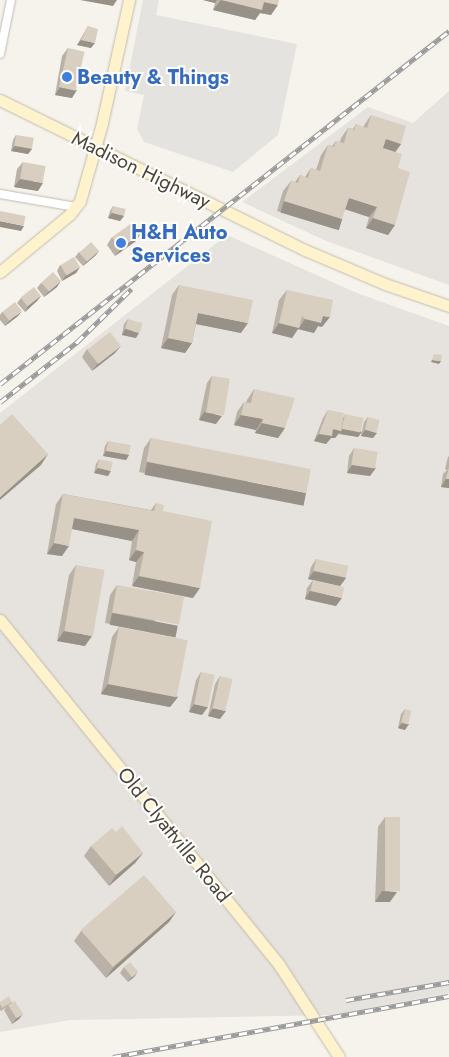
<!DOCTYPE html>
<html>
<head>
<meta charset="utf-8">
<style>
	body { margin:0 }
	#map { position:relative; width:449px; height:1057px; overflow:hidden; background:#f6f3ec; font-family:Jost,sans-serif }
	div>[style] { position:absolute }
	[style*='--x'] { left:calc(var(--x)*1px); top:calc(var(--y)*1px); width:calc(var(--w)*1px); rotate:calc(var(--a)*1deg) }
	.industrial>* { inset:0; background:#e6e2dd }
	.parking>* { inset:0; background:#e5e3e0 }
	.roads { filter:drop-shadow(0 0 1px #c2bbae) drop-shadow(0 0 1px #c2bbae) }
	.street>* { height:8px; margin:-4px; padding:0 4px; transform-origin:4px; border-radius:4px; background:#fff }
	.secondary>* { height:11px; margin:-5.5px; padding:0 5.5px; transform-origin:5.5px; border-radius:5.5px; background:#fff3cd }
	.rail>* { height:4.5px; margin-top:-2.25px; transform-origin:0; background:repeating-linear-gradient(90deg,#fff 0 8px,#9a9a9a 0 16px); box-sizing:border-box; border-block:1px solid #9a9a9a }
	.wall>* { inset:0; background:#bab2a6 }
	.shaded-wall>* { inset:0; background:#979187; transform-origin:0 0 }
	.building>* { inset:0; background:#d8cfc1; transform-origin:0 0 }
	.dots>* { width:14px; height:14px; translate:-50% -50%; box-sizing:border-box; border:2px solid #fff; border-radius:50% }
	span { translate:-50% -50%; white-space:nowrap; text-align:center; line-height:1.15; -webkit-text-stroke:4px #fff; paint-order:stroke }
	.shop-label { font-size:20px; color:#366cbe; font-weight:700 }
	.left { translate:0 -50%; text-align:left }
	.street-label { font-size:20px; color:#4b4439 }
</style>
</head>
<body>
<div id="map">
	<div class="industrial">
		<div style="clip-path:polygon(449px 91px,449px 285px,324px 240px,242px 202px,368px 107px,413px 123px)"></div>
		<div style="clip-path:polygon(227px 235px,357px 293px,449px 326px,449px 993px,334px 1015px,70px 1020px,0 1032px,0 413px)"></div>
	</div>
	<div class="parking">
		<div style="clip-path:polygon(143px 0,159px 0,156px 15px,297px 44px,278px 135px,233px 172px,144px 142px,137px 129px,144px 95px,125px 91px)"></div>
	</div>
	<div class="roads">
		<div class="street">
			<div style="--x:0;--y:54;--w:55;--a:-78.5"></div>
			<div style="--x:0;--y:194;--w:77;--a:9.7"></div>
		</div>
		<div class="secondary">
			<div style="--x:0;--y:100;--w:340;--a:26.2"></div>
			<div style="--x:305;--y:250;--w:87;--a:23"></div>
			<div style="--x:385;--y:284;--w:68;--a:19"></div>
			<div style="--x:0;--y:272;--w:91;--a:-39.6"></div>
			<div style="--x:70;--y:214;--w:16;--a:-52"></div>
			<div style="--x:80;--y:201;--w:81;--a:-74.2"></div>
			<div style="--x:102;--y:123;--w:126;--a:-77.6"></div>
			<div style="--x:0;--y:620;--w:442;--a:51"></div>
			<div style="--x:278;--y:963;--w:112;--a:57"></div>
		</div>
	</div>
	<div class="rail">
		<div style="--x:0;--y:384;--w:571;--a:-38.17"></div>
		<div style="--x:0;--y:402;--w:98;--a:-37.9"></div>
		<div style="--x:77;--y:342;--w:76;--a:-44.5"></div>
		<div style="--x:346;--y:1000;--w:105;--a:-9.9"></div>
		<div style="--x:113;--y:1057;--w:341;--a:-10.3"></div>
	</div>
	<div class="wall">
		<div style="clip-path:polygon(203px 0,279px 0,271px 15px,260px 13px,255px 20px,213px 10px,215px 3px)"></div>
		<div style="clip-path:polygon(88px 26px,91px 48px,77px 45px)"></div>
		<div style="clip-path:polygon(68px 48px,72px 98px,55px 95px,62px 56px)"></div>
		<div style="clip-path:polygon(371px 115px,401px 144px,395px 152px,398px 168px,395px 225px,388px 235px,366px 228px,369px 217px,345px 209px,335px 229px,277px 211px,283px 191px,291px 181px,295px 182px,300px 175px,305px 177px,311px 168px,316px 170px,321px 155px,328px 145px,332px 146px,336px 141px,340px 142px,341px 138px,348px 128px,353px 129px,356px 124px,363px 127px)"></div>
		<div style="clip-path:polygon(16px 135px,32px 149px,28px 154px,11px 151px,13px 140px)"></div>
		<div style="clip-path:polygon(23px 162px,38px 191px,14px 187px,17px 169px)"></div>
		<div style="clip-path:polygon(113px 206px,124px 216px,120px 221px,108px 218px,110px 211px)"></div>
		<div style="clip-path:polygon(112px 237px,136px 241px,115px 256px,107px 245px)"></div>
		<div style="clip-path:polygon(99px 251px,95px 256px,83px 266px,75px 257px,79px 252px)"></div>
		<div style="clip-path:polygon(60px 265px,80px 267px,76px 273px,62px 281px,57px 271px)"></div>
		<div style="clip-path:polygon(41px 283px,57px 287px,44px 297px,37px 288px)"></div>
		<div style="clip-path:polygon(179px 285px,241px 333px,196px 324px,192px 343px,185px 353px,161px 348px,172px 295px)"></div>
		<div style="clip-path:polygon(287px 290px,322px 327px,318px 326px,314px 333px,298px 329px,292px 338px,272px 333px,279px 300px)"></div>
		<div style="clip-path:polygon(41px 296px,37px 301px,25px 312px,17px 303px,21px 298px)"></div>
		<div style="clip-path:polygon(2px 312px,18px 316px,5px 326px,0 320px,0 315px)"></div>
		<div style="clip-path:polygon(128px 319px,136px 338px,122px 335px,124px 324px)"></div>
		<div style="clip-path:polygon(87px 349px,115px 353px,92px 371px,82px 357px)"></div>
		<div style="clip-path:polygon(212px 376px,216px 424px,199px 420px,207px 383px)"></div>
		<div style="clip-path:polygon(254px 389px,285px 428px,278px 438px,255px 433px,256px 430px,234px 425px,237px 412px,244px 402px,246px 402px,247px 400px)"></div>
		<div style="clip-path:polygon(328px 410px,344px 417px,345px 414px,362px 432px,358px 437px,339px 433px,335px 438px,331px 438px,326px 444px,314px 441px,323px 418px)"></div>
		<div style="clip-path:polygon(368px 417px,373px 438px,361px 436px,364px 422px)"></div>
		<div style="clip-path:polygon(151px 438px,299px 504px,139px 472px,144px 448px)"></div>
		<div style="clip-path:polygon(108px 441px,129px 455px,126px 460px,103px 456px,105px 446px)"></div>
		<div style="clip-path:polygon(354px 448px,370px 476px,347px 473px,349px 456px)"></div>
		<div style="clip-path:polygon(449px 456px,449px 488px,441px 487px,443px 474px,447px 470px,445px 469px,448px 457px)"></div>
		<div style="clip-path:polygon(99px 459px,108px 476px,94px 473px,96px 464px)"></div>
		<div style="clip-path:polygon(63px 494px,151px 510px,156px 503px,163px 511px,193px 598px,132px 586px,136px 562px,129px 560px,132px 541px,72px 529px,62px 556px,47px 554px,56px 504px)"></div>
		<div style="clip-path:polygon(316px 559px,346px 578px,340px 586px,308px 579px,311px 567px)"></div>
		<div style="clip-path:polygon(76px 565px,85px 646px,57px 641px,69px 575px)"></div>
		<div style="clip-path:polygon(313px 580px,336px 606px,305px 599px,307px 588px)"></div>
		<div style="clip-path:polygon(117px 585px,171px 636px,105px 623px,110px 595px)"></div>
		<div style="clip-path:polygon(119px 627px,178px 697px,170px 707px,101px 694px,112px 637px)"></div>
		<div style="clip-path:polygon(201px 672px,202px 715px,189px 712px,196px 680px)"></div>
		<div style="clip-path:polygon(220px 676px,220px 719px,208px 716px,215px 684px)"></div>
		<div style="clip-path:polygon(405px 709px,405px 730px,398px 728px,401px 714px)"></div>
		<div style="clip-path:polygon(385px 817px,390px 902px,375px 902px,378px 827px)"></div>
		<div style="clip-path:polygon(116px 832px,143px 853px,135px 863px,109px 886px,84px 856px,91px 846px)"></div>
		<div style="clip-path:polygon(176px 912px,169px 922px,106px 978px,74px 941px,81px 931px)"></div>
		<div style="clip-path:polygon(124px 967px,134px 977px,128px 982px,120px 973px)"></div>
		<div style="clip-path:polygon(0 1002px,12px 1002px,19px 1019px,12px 1024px,4px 1010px,6px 1007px,1px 1011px,0 1010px)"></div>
	</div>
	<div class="shaded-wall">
		<div style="clip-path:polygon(80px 0,117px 0,113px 6px)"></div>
		<div style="clip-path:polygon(203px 0,217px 0,215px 3px)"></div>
		<div style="clip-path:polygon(221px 0,264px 2px,278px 5px,271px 15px,260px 13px,255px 20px,213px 10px)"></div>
		<div style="clip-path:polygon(81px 40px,95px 43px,91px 48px,77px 45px)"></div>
		<div style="clip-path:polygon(60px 87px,77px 90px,72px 98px,55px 95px)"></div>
		<div style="clip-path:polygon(386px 139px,401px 144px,394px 154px,379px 150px)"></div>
		<div style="clip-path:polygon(15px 146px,32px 149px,28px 154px,11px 151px)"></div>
		<div style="clip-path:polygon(20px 179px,43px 183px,38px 191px,14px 187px)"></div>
		<div style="clip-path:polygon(349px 198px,377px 207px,369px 217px,341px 208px)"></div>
		<div style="left:284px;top:201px;width:61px;height:12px;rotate:17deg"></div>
		<div style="clip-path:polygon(112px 213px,124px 216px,120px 221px,108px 218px)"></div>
		<div style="clip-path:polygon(373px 218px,395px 225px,388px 235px,366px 228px)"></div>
		<div style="clip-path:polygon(0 221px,24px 226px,21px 231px,0 227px)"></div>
		<div style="clip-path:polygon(141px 233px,136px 241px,115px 256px,121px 249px)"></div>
		<div style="clip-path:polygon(99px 251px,95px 256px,83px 266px,87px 261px)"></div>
		<div style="clip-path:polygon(80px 267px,76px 273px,62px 281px,66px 275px)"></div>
		<div style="clip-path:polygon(61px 281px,57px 287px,44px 297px,48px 292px)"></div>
		<div style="clip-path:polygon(41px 296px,37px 301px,25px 312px,28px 306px)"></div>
		<div style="clip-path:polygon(22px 311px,18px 316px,5px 326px,9px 321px)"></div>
		<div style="clip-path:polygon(198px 313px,248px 323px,241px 333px,191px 323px)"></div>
		<div style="clip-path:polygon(323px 316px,330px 317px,322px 327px,318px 326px,314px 333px,298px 329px,292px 338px,272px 333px,279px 323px,299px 328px,305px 319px)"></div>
		<div style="clip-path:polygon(125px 329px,139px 333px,136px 338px,122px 335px)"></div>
		<div style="clip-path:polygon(168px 338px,192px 343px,185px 353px,161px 348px)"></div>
		<div style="clip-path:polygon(121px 346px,115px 353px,92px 371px,98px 363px)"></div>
		<div style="clip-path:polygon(432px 360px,441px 361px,439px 364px,431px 362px)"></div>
		<div style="clip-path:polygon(204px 412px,222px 416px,216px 424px,199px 420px)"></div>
		<div style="clip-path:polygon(241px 415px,263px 419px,256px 430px,234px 425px)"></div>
		<div style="clip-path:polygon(262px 423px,285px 428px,278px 438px,255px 433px)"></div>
		<div style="clip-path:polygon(333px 429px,341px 431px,335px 438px,331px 438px,326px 444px,314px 441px,319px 434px)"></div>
		<div style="clip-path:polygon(343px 429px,362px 432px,358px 437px,339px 434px)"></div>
		<div style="clip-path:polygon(365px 430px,377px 433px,373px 438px,361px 436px)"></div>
		<div style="clip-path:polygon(106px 451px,129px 455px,126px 460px,103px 456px)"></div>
		<div style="clip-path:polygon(48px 454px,41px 465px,0 500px,0 497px)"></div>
		<div style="left:147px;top:462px;width:162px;height:13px;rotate:11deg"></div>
		<div style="clip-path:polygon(352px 465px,376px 468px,370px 476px,347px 473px)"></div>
		<div style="clip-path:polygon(98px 468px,111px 471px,108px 476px,94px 473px)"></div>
		<div style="clip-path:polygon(446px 479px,449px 479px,449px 488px,441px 487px)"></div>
		<div style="clip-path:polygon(74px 518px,139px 530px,132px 541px,67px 528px)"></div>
		<div style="clip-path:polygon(54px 543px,69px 546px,62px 556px,47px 554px)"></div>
		<div style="clip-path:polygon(136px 550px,144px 552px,136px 562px,129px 560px)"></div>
		<div style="clip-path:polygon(314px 571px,346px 578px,340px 586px,308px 579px)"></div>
		<div style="clip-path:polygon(139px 576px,200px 588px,193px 598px,132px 586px)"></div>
		<div style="clip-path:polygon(310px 591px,342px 598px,336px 606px,305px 599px)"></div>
		<div style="left:112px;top:613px;width:67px;height:12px;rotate:11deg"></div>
		<div style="clip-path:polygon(64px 631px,92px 636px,85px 646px,57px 641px)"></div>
		<div style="clip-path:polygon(108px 684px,178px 697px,170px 707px,101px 694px)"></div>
		<div style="clip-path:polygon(194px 704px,208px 707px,202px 715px,189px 712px)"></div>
		<div style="clip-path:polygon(213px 708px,226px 711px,220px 719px,208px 716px)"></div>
		<div style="clip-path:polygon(402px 723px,409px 724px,405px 730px,398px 728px)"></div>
		<div style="clip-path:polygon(143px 853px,135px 863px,109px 886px,116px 875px)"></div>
		<div style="clip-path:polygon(382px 891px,397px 892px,390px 902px,375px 902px)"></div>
		<div style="clip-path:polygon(176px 912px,169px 922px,106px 978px,113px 968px)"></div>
		<div style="clip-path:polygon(138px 972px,134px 977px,128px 982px,132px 977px)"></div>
		<div style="clip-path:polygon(23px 1014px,19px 1019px,12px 1024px,16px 1019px)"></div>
	</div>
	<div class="building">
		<div style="clip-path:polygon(221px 0,279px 0,278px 5px,264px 2px,262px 10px)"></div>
		<div style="clip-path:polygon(88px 26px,98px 29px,95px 43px,81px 40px)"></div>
		<div style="left:68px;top:48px;width:17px;height:40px;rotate:13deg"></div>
		<div style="clip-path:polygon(371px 115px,406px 126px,401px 144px,386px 139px,383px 148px,402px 154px,398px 168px,410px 172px,395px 225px,373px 218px,377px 207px,349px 198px,342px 219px,284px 201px,291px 181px,298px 183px,300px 175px,308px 178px,311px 168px,320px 171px,328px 145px,334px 147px,336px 141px,344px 143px,348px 128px,354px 130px,356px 124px,367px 128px)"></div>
		<div style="left:16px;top:135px;width:18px;height:11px;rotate:9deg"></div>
		<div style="left:23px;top:162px;width:23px;height:17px;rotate:10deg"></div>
		<div style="left:113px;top:206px;width:13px;height:7px;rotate:13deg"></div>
		<div style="left:0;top:211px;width:26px;height:10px;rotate:11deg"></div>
		<div style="left:133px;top:222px;width:14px;height:26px;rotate:54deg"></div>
		<div style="left:91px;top:242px;width:12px;height:16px;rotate:48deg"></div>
		<div style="left:74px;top:257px;width:12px;height:16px;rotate:59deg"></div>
		<div style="left:53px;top:272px;width:12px;height:16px;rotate:48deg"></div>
		<div style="clip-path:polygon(179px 285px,253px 300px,248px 323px,198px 313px,192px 343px,168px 338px)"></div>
		<div style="left:34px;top:287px;width:11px;height:17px;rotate:52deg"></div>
		<div style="clip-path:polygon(287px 290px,333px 300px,330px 317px,323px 316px,321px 323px,305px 319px,302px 316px,299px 328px,279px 323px)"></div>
		<div style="left:15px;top:302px;width:11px;height:16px;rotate:52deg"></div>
		<div style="left:128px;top:319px;width:15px;height:10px;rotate:16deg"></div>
		<div style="left:110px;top:332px;width:18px;height:29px;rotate:52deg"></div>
		<div style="clip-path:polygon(434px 354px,442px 355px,441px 361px,432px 360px)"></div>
		<div style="left:212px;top:376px;width:18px;height:37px;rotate:9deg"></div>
		<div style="clip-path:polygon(254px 389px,295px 398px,285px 428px,262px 423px,263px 419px,241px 415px,244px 402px,251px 403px)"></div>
		<div style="clip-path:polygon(328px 410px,344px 413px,341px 431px,333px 429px,332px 436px,319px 434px)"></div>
		<div style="clip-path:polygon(12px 414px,48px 454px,0 497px,0 425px)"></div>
		<div style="left:345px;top:414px;width:19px;height:15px;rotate:12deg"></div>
		<div style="left:368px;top:417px;width:12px;height:13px;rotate:14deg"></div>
		<div style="left:151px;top:438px;width:163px;height:24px;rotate:11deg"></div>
		<div style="left:108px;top:441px;width:23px;height:10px;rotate:10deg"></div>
		<div style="left:354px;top:448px;width:24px;height:17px;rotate:9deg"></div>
		<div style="left:99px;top:459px;width:14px;height:9px;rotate:12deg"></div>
		<div style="clip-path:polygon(449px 467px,449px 479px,446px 479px)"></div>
		<div style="clip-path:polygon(63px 494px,154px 511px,156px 503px,164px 505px,163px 511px,212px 521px,200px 588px,139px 576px,144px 552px,136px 550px,139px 530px,74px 518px,69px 546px,54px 543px)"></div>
		<div style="left:316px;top:559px;width:33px;height:12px;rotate:12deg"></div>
		<div style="left:76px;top:565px;width:29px;height:67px;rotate:10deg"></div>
		<div style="left:313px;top:580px;width:32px;height:11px;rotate:13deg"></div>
		<div style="left:117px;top:585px;width:68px;height:28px;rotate:10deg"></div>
		<div style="left:119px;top:627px;width:70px;height:58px;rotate:11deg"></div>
		<div style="left:201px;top:672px;width:14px;height:33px;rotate:12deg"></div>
		<div style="left:220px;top:676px;width:13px;height:33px;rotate:13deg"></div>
		<div style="left:405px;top:709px;width:7px;height:14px;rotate:16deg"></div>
		<div style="left:385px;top:817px;width:15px;height:74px"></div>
		<div style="clip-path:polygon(122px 826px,143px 853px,116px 875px,91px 846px,112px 828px,116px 832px)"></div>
		<div style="left:144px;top:875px;width:49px;height:84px;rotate:49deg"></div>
		<div style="left:130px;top:962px;width:13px;height:8px;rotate:51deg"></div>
		<div style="clip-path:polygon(9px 996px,12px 1002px,2px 1008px,0 1004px,0 1002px)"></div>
		<div style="left:15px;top:1001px;width:15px;height:8px;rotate:58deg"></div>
	</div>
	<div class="dots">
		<div style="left:67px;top:77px;background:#3f7fe0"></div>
		<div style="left:121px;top:243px;background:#3f7fe0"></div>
	</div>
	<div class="shop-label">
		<span class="left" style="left:77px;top:77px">Beauty &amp; Things</span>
		<span class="left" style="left:131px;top:244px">H&amp;H Auto<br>Services</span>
	</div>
	<div class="street-label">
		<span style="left:141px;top:170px;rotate:26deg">Madison Highway</span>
		<span style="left:174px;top:835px;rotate:51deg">Old Clyattville Road</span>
	</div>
</div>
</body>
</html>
